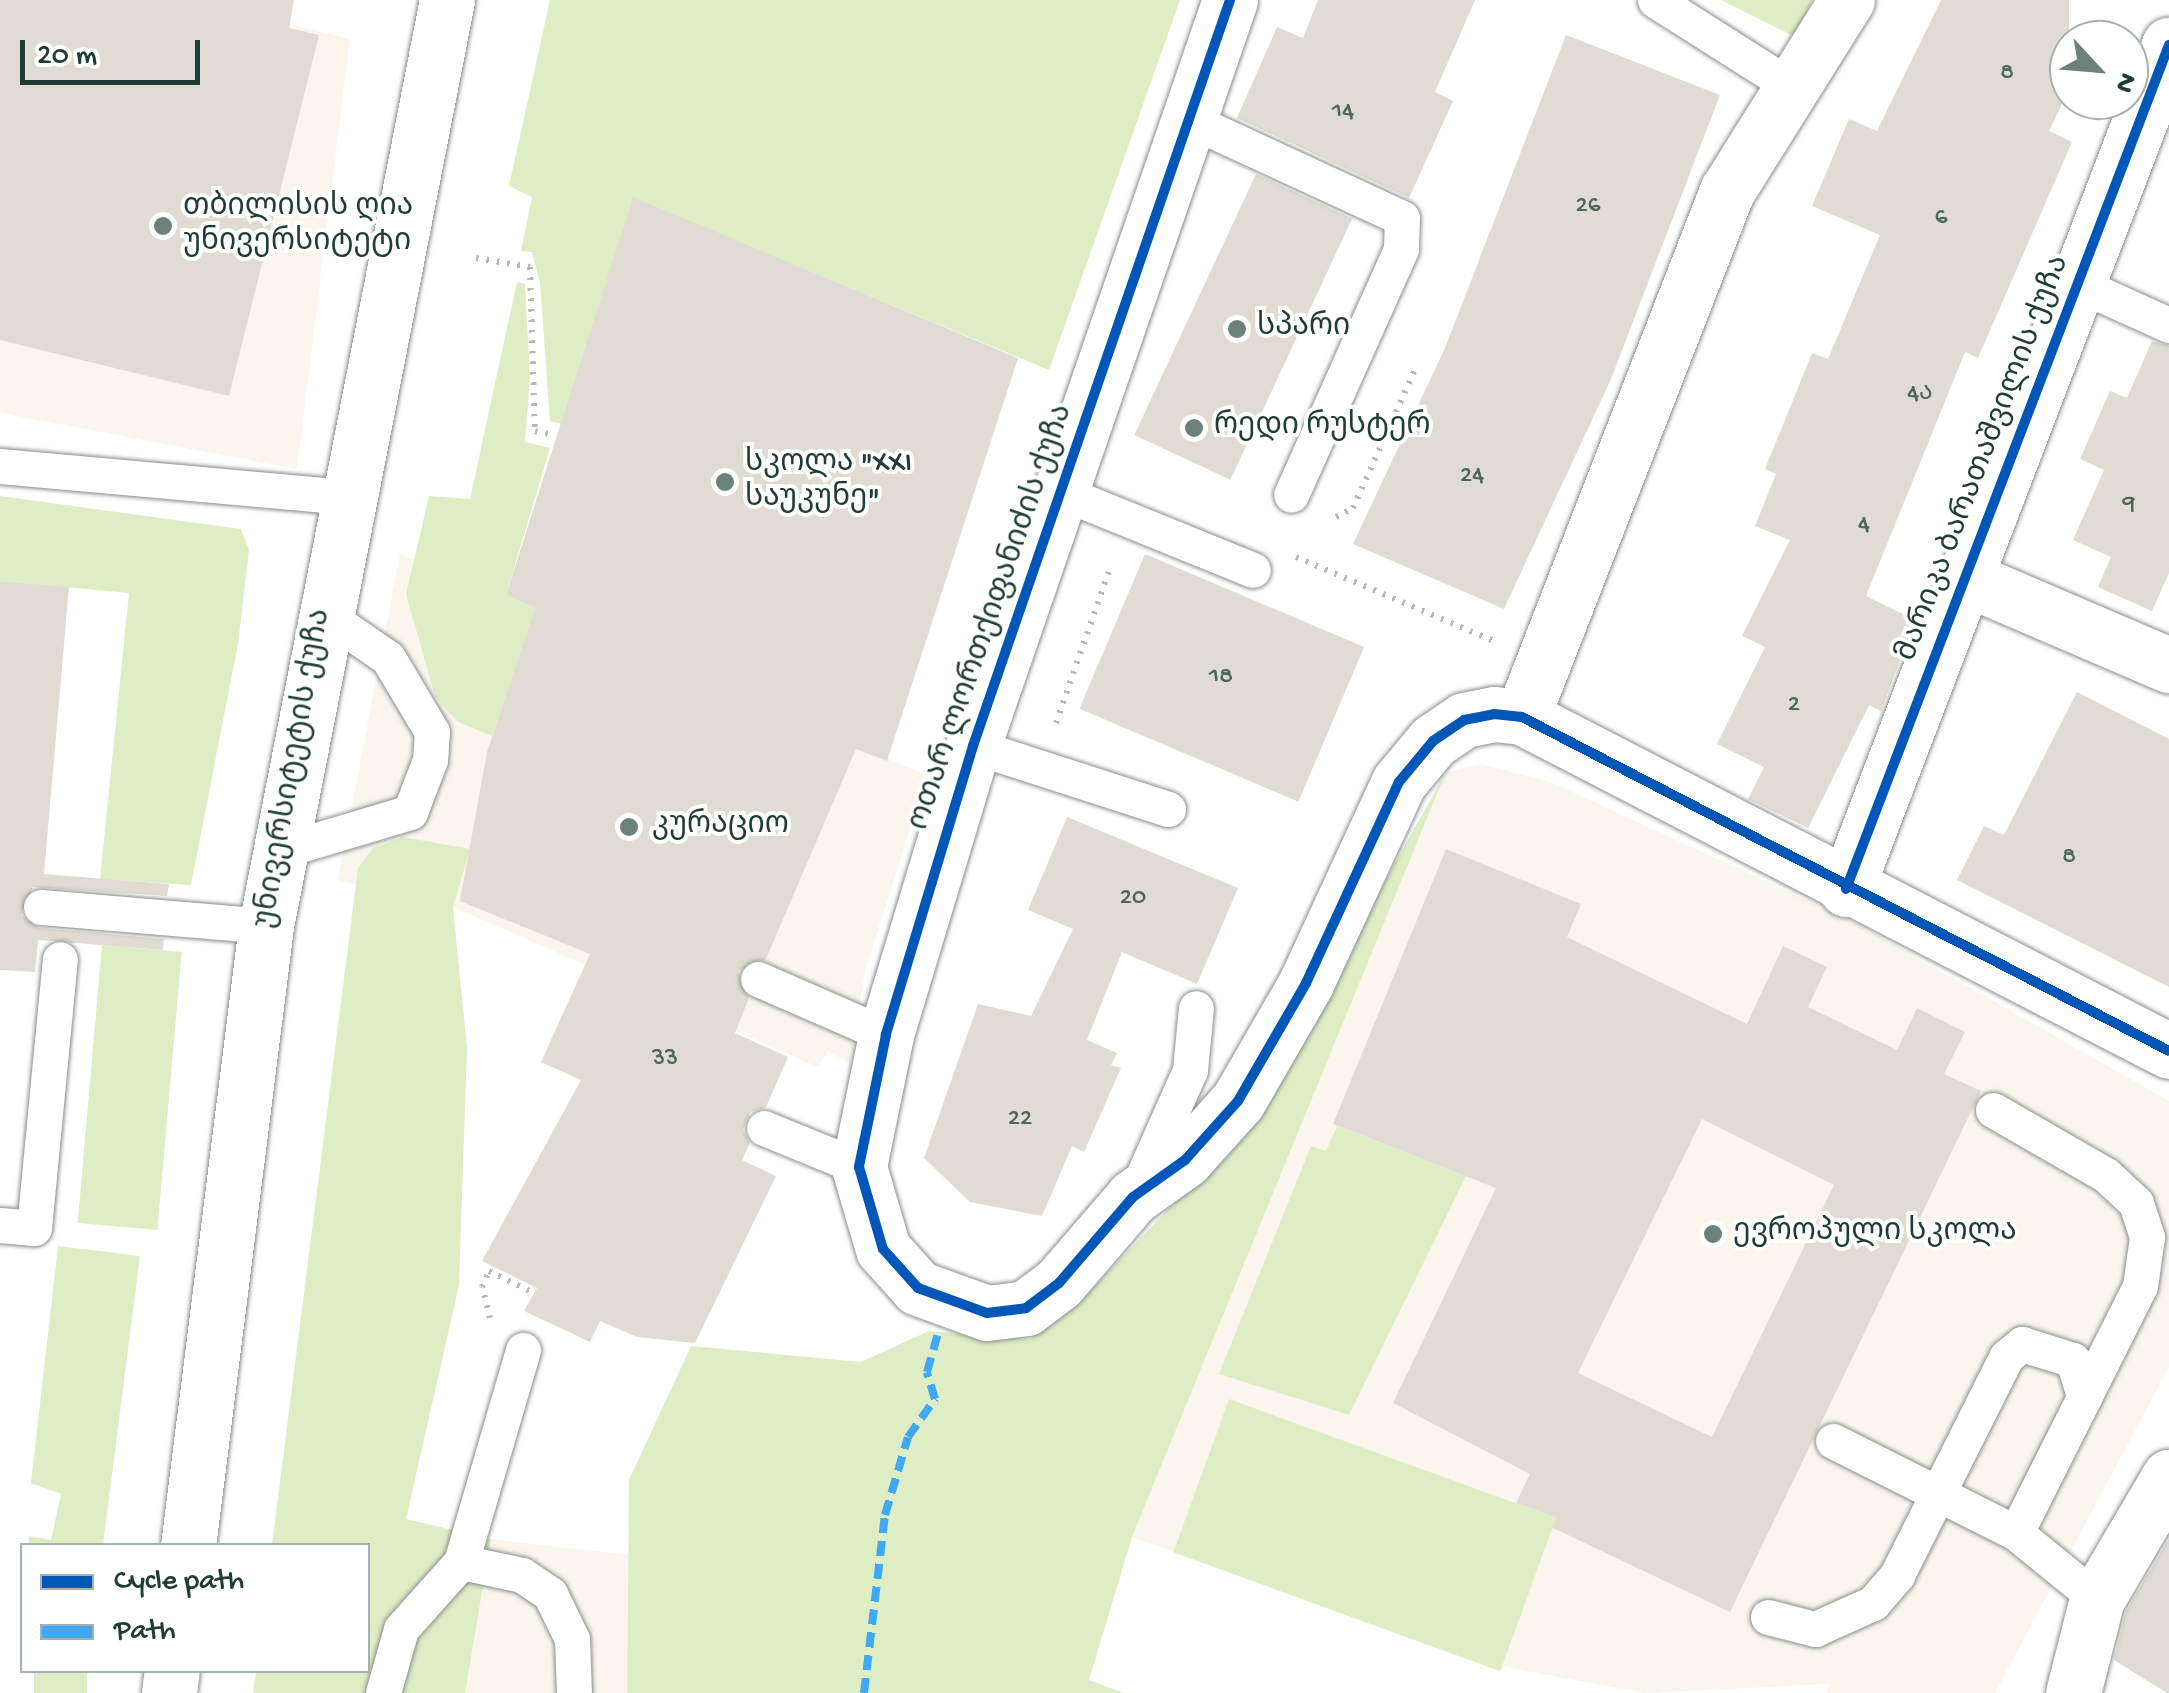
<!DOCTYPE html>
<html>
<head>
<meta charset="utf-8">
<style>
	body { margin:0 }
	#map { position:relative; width:2169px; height:1693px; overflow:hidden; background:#fff; font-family:"Gochi Hand","Noto Sans Georgian",sans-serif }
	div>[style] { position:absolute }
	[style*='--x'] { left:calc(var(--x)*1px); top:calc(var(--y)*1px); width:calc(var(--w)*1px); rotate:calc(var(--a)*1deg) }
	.built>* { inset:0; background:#faf6ee }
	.green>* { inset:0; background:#dfedc5; transform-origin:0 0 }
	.building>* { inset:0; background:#e1dcd3; transform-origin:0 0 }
	.path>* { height:6px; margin-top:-3px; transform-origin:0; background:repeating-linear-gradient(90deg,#b6b9b8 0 2.5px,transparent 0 10.5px) }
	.roads { filter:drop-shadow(0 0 2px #898f8d) drop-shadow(0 0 2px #898f8d) }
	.lane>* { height:35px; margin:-17.5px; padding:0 17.5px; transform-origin:17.5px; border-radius:17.5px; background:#fff }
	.street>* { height:55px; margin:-27.5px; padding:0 27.5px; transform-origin:27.5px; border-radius:27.5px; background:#fff }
	.secondary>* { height:55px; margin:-27.5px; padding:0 27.5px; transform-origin:27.5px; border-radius:27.5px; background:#fff }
	.quiet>* { height:8px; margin-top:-4px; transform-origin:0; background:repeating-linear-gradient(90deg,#3fa9f5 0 15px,transparent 0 23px) }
	.cycleway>* { height:10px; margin:-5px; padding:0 5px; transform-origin:5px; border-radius:5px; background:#0057b8 }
	.dots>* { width:28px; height:28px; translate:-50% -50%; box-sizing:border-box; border:5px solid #fff; border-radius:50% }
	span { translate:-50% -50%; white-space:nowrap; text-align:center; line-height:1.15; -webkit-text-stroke:8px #fff; paint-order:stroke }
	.number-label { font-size:25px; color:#50655c }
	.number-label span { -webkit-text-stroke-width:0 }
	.poi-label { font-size:30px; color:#1f3d34 }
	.left { translate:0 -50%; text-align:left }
	.street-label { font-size:30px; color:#1f3d34 }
	.legend { position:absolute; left:20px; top:1543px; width:350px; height:130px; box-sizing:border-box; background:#fff; border:2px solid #a5b1ae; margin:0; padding:12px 18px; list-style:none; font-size:30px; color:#1f3d34 }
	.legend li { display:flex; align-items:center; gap:20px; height:50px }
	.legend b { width:50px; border:2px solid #a5b1ae }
	.north { position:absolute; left:2049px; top:20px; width:100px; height:100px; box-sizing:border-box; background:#fff; border:2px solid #a5b1ae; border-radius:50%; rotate:116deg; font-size:28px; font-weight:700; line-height:40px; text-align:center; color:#1f3d34 }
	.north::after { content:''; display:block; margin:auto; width:35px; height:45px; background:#6d817b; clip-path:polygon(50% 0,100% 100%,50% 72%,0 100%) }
	.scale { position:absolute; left:20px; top:40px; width:180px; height:45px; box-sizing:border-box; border:5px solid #1f3d34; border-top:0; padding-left:12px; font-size:30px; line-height:35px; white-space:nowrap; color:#1f3d34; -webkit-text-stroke:8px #fff; paint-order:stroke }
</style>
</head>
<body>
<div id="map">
	<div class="built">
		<div style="clip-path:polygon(0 0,190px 0,350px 39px,297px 469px,0 413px)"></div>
		<div style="clip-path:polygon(400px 554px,927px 775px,865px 971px,850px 1063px,827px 1051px,818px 1067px,453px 907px,338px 880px)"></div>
		<div style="clip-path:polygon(1481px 764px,1551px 782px,1856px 923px,2169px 1101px,2169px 1367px,1995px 1693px,1827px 1693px,1829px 1684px,1644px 1693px,1490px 1664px,1132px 1537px,1446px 772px)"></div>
		<div style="clip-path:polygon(491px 1539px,628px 1555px,627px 1693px,465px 1693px)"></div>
	</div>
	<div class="green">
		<div style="clip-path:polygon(550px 0,1180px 0,1049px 370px,633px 198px,561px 424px,550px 421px,540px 283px,532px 252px,521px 251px,532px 197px,509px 186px)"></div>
		<div style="clip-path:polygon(1721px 0,1812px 0,1795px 37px)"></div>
		<div style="clip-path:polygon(517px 282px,525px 284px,530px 379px,525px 442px,550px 448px,506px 595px,536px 608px,492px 736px,458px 722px,435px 696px,406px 594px,429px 496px,470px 499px)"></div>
		<div style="clip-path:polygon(0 496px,241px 529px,249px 550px,238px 644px,191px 885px,100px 879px,129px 593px,0 581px)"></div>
		<div style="clip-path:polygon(1446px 772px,1132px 1537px,1089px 1680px,1124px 1693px,627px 1693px,629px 1480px,691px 1346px,861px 1362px,929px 1331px,1030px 1339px,1093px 1288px,1247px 1127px)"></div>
		<div style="clip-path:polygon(403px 837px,470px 849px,453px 907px,467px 1048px,459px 1285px,406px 1519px,491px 1539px,465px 1693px,253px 1693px,256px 1671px,368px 1670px,368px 1546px,272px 1545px,358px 868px,372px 849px)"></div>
		<div style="left:102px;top:945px;width:80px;height:279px;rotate:5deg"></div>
		<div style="clip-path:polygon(1337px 1126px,1466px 1176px,1349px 1415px,1219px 1374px,1311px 1146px,1326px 1151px)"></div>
		<div style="clip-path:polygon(58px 1246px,140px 1256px,103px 1545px,29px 1545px,29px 1536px,51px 1540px,61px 1494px,31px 1483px)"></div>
		<div style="left:1229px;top:1399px;width:348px;height:163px;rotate:20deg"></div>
		<div style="left:34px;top:1671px;width:53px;height:22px"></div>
	</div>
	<div class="building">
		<div style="clip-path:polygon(0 0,294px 0,289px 28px,319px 35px,229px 396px,0 340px)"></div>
		<div style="clip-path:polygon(1318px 0,1475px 0,1435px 92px,1453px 101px,1409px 198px,1237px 118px,1277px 27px,1303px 38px)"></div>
		<div style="clip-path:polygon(1941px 0,2069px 0,2069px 89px,2049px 131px,2072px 142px,1978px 358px,1965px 352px,1866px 596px,1915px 620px,1881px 711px,1869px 705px,1808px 828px,1748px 799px,1764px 767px,1717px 744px,1765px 647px,1742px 636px,1790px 540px,1755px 526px,1776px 474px,1765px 469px,1812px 353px,1828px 359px,1880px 235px,1812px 206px,1849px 119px,1877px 131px)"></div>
		<div style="clip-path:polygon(1566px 35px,1720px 95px,1611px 379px,1504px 609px,1353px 544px,1445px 348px)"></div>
		<div style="left:1256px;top:174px;width:106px;height:288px;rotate:25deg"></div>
		<div style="clip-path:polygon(633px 197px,1018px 358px,887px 761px,856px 749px,766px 959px,738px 971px,749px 998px,735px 1033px,788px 1057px,766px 1107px,750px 1112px,743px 1130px,750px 1143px,742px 1160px,776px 1176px,695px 1343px,637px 1337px,600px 1321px,590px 1342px,524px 1311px,537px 1288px,482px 1261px,581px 1080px,541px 1062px,590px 954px,460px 901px,487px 752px,535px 608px,506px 595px)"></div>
		<div style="clip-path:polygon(2152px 341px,2169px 346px,2169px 573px,2152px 611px,2098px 587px,2111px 557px,2073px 540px,2104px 470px,2080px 459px,2110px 391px,2127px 398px)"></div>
		<div style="left:1145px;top:554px;width:238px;height:168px;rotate:23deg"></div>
		<div style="clip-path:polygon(0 581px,69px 587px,44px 874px,169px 884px,167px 896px,33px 887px,21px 915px,39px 928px,164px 939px,163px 950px,38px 940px,35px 972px,0 970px)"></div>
		<div style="clip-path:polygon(2077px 692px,2169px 739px,2169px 987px,1957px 880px,1984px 826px,2004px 835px)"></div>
		<div style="clip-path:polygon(1067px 817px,1238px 888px,1197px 984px,1122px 952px,1087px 1040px,1117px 1053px,1111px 1065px,1121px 1068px,1084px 1152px,1072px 1146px,1042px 1216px,970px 1202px,924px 1158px,978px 1004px,1031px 1016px,1073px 929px,1028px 910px)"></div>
		<div style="clip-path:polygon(evenodd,1446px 849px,1581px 904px,1567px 937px,1747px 1024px,1783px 946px,1827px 967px,1808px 1007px,1897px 1050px,1917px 1008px,1965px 1032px,1944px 1074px,1981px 1091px,1730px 1612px,1551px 1527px,1556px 1518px,1516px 1503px,1530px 1474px,1393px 1403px,1496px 1188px,1333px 1124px,1446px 849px,1702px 1119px,1834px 1185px,1712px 1437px,1578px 1373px,1702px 1119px)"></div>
		<div style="clip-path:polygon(2169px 1539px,2169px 1693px,2167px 1693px,2114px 1660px,2126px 1611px)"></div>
	</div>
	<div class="path">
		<div style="--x:476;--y:258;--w:55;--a:9.5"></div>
		<div style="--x:530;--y:267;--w:164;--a:88.3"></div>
		<div style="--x:535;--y:431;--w:19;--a:12"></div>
		<div style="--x:1336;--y:517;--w:19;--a:-28"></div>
		<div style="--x:1353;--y:508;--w:154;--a:-65.9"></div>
		<div style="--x:1296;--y:557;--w:213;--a:23"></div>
		<div style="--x:1056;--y:723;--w:167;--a:-70.8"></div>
		<div style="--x:490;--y:1318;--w:32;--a:-104"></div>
		<div style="--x:482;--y:1287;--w:17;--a:-66"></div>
		<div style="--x:489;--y:1271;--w:50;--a:26.1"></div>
	</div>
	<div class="roads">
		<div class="lane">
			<div style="--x:1655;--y:0;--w:162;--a:32.4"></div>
			<div style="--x:1192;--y:121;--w:231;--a:24.8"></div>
			<div style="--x:1402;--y:218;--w:31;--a:92"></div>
			<div style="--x:1401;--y:249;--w:269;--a:114.1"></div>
			<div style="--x:2078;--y:284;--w:100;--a:24.3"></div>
			<div style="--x:0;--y:466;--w:346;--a:5.1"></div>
			<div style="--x:1061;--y:492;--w:207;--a:22.1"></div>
			<div style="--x:973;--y:746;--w:205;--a:17.9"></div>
			<div style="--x:280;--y:851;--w:136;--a:-16.7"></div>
			<div style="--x:410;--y:812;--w:56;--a:-69"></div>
			<div style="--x:430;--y:760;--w:28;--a:-86"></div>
			<div style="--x:432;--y:732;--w:86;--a:-120.7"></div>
			<div style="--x:388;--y:658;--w:79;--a:-145.3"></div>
			<div style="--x:41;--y:907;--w:226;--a:4.8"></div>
			<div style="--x:758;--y:979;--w:140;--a:23.6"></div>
			<div style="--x:1993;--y:1110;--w:130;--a:29.9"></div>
			<div style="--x:2106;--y:1175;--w:41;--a:43"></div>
			<div style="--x:2136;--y:1203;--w:36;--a:72"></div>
			<div style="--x:2147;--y:1237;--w:49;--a:98.1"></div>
			<div style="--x:2140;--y:1286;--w:276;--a:116.7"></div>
			<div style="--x:764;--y:1128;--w:103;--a:22.3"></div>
			<div style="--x:1138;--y:1187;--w:128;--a:-66"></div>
			<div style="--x:1190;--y:1070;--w:62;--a:-84.5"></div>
			<div style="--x:0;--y:1225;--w:34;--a:5"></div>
			<div style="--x:34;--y:1228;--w:270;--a:-84.5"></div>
			<div style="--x:1833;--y:1441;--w:205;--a:26.7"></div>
			<div style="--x:2016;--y:1533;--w:104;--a:39.2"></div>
			<div style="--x:461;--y:1562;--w:221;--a:-73.7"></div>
			<div style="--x:1768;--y:1617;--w:49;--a:14.3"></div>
			<div style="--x:1815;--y:1629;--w:64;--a:-24.1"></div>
			<div style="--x:1873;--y:1603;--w:37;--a:-49"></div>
			<div style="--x:1897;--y:1575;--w:244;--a:-63.4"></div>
			<div style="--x:2006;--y:1357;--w:21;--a:-39"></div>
			<div style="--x:2022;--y:1344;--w:53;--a:17.4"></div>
			<div style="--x:2073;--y:1360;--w:39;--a:73"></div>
			<div style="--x:383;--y:1693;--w:66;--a:-74.3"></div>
			<div style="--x:401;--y:1629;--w:90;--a:-48.2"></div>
			<div style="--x:461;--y:1562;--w:62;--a:12"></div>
			<div style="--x:522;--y:1575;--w:34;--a:34"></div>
			<div style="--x:550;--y:1594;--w:50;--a:63.9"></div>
			<div style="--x:572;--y:1639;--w:54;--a:87.9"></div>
		</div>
		<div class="street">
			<div style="--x:1230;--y:0;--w:789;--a:109.01"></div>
			<div style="--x:973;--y:746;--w:302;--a:106.8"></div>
			<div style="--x:886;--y:1035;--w:135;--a:101.6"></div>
			<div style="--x:859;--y:1167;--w:85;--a:73.7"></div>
			<div style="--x:883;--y:1249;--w:52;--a:48.1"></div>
			<div style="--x:918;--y:1288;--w:73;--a:19.9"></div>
			<div style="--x:987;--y:1313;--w:39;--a:-7"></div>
			<div style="--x:1026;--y:1308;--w:41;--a:-37.1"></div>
			<div style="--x:1059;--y:1283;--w:113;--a:-49.3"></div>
			<div style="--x:1133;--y:1197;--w:64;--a:-35.4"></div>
			<div style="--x:1185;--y:1160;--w:79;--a:-48.1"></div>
			<div style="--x:1238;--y:1101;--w:136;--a:-60"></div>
			<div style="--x:1306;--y:983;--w:221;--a:-65.2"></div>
			<div style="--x:1399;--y:782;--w:53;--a:-50.3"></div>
			<div style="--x:1433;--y:741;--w:37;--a:-34"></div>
			<div style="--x:1464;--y:720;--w:31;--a:-11"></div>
			<div style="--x:1494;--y:714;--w:28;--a:6"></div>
			<div style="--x:1522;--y:717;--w:728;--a:27.3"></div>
			<div style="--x:1968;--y:579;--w:219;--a:23.2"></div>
			<div style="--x:1522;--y:717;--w:565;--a:-68.71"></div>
			<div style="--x:1727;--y:191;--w:226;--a:-57.9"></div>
			<div style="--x:1846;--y:889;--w:904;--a:-69.06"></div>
			<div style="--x:2073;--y:1693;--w:97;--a:-75.7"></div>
			<div style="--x:2097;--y:1599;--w:142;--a:-59.5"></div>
		</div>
		<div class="secondary">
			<div style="--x:188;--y:1546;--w:625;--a:-82.83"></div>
			<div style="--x:266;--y:926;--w:944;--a:-78.94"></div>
			<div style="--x:169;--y:1693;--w:23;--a:-83"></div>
		</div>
	</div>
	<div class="quiet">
		<div style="--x:864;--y:1693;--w:179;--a:-83.3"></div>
		<div style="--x:885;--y:1515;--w:81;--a:-73.6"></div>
		<div style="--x:908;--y:1437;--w:47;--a:-54.6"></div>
		<div style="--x:935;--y:1399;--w:28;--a:-107"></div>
		<div style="--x:927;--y:1372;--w:44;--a:-74.1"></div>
	</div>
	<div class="cycleway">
		<div style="--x:1230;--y:0;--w:789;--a:109.01"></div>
		<div style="--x:973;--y:746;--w:302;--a:106.8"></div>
		<div style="--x:886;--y:1035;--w:135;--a:101.6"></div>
		<div style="--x:859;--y:1167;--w:85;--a:73.7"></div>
		<div style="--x:883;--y:1249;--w:52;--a:48.1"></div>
		<div style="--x:918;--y:1288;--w:73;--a:19.9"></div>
		<div style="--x:987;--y:1313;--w:39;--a:-7"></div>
		<div style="--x:1026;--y:1308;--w:41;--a:-37.1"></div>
		<div style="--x:1059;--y:1283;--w:113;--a:-49.3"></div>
		<div style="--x:1133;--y:1197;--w:64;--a:-35.4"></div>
		<div style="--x:1185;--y:1160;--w:79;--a:-48.1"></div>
		<div style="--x:1238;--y:1101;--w:136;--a:-60"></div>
		<div style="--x:1306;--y:983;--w:221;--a:-65.2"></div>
		<div style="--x:1399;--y:782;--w:53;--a:-50.3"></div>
		<div style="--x:1433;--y:741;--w:37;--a:-34"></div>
		<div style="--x:1464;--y:720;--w:31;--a:-11"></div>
		<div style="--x:1494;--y:714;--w:28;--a:6"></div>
		<div style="--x:1522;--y:717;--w:728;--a:27.3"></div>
		<div style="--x:1846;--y:889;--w:904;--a:-69.06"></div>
	</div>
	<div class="dots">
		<div style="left:163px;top:226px;background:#6d817b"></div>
		<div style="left:1237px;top:329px;background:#6d817b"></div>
		<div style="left:1194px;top:428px;background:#6d817b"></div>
		<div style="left:725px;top:482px;background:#6d817b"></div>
		<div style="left:629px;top:827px;background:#6d817b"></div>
		<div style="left:1713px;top:1234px;background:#6d817b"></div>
	</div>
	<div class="number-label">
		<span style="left:2007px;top:74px">8</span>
		<span style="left:1343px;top:113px">14</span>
		<span style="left:1588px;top:207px">26</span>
		<span style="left:1941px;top:219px">6</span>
		<span style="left:1920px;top:395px">4ა</span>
		<span style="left:1472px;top:477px">24</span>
		<span style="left:2129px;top:505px">9</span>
		<span style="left:1864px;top:526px">4</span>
		<span style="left:1221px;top:678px">18</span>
		<span style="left:1794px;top:706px">2</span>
		<span style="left:2069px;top:858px">8</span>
		<span style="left:1133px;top:899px">20</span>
		<span style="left:665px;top:1060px">33</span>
		<span style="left:1020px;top:1120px">22</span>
	</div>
	<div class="poi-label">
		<span class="left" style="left:183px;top:226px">თბილისის ღია<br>უნივერსიტეტი</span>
		<span class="left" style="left:1257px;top:329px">სპარი</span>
		<span class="left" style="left:1214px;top:428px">რედი რუსტერ</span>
		<span class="left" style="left:745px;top:482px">სკოლა "XXI<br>საუკუნე"</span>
		<span class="left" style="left:652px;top:827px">კურაციო</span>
		<span class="left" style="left:1733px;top:1234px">ევროპული სკოლა</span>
	</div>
	<div class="street-label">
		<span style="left:1985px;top:459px;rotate:-69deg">მარიკა ბარათაშვილის ქუჩა</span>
		<span style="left:993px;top:618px;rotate:-71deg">ოთარ ლორთქიფანიძის ქუჩა</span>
		<span style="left:295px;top:769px;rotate:-80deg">უნივერსიტეტის ქუჩა</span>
	</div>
	<ul class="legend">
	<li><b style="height:12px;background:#0057b8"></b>Cycle path</li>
	<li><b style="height:12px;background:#3fa9f5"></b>Path</li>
	</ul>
	<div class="north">N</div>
	<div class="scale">20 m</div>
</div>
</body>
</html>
